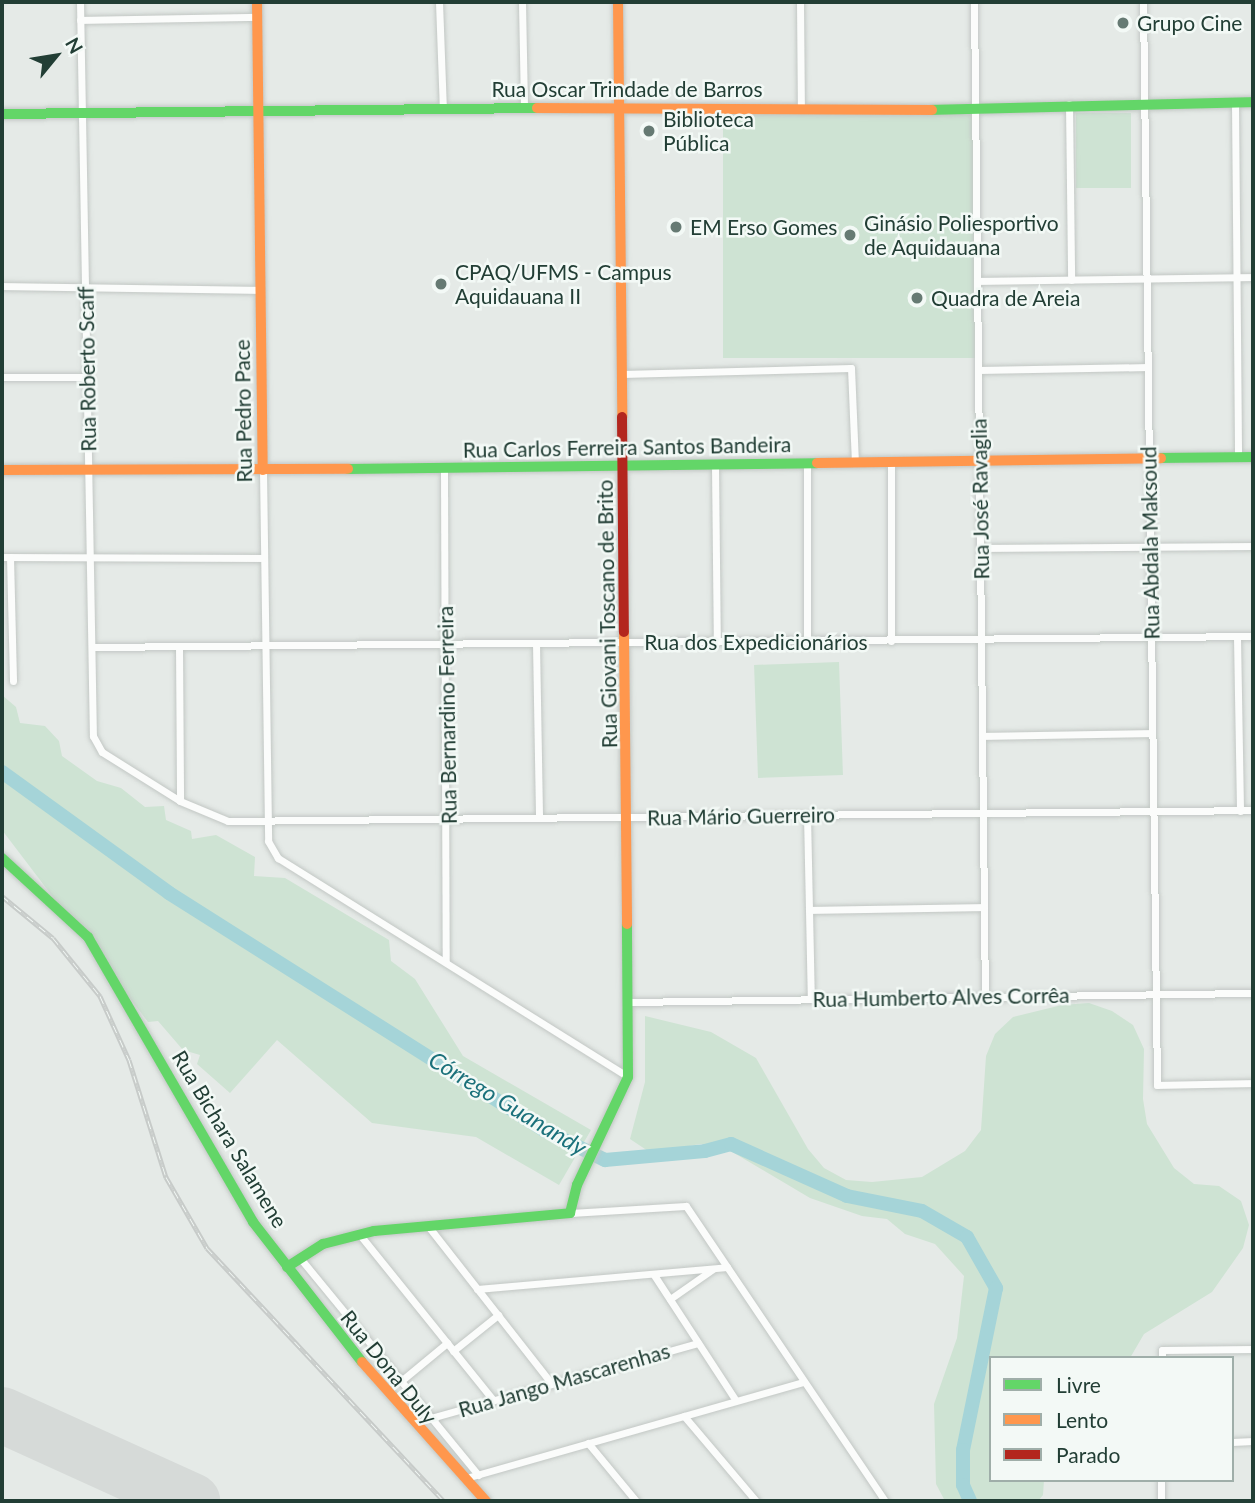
<!DOCTYPE html>
<html>
<head>
<meta charset="utf-8">
<style>
	body { margin:0 }
	#map { position:relative; width:1255px; height:1503px; overflow:hidden; background:#e5eae7; font-family:Lato,sans-serif }
	div>[style] { position:absolute }
	[style*='--x'] { left:calc(var(--x)*1px); top:calc(var(--y)*1px); width:calc(var(--w)*1px); rotate:calc(var(--a)*1deg) }
	.green>* { inset:0; background:#cee3d3; transform-origin:0 0 }
	.river>* { height:14px; margin:-7px; padding:0 7px; transform-origin:7px; border-radius:7px; background:#a5d4d8 }
	.runway>* { height:56px; margin:-28px; padding:0 28px; transform-origin:28px; border-radius:28px; background:#d6dad8 }
	.roads { filter:drop-shadow(0 0 2px #c2c7c4) drop-shadow(0 0 2px #c2c7c4) }
	.street>* { height:7px; margin:-3.5px; padding:0 3.5px; transform-origin:3.5px; border-radius:3.5px; background:#fbfcfb }
	.fast>* { height:10px; margin:-5px; padding:0 5px; transform-origin:5px; border-radius:5px; background:#63d668 }
	.slow>* { height:10px; margin:-5px; padding:0 5px; transform-origin:5px; border-radius:5px; background:#ff974d }
	.jam>* { height:10px; margin:-5px; padding:0 5px; transform-origin:5px; border-radius:5px; background:#b3261e }
	.rail>* { height:5px; margin-top:-2.5px; transform-origin:0; background:repeating-linear-gradient(90deg,#f3f9f6 0 8px,#c7cbc9 0 16px); box-sizing:border-box; border-block:2px solid #c7cbc9 }
	.dots>* { width:19px; height:19px; translate:-50% -50%; box-sizing:border-box; border:4px solid #f3f9f6; border-radius:50% }
	span { translate:-50% -50%; white-space:nowrap; text-align:center; line-height:1.15; -webkit-text-stroke:5px #f3f9f6; paint-order:stroke }
	.poi-label { font-size:21px; color:#223e35 }
	.left { translate:0 -50%; text-align:left }
	.street-label { font-size:21px; color:#223e35 }
	.water-label { font-size:23px; color:#1b717b; font-style:italic }
	.frame { position:absolute; inset:0; border:4px solid #223e35; pointer-events:none }
	.legend { position:absolute; left:989px; top:1356px; width:245px; height:126px; box-sizing:border-box; background:#f3f9f6; border:2px solid #9faea9; margin:0; padding:9px 12px; list-style:none; font-size:21px; color:#223e35 }
	.legend li { display:flex; align-items:center; gap:14px; height:35px }
	.legend b { width:35px; border:2px solid #9faea9 }
	.north { position:absolute; left:21px; top:21px; width:70px; height:70px; -webkit-text-stroke:5px #f3f9f6; paint-order:stroke; rotate:60deg; font-size:19px; font-weight:700; line-height:28px; text-align:center; color:#223e35 }
	.north::after { content:''; display:block; margin:auto; width:24px; height:32px; background:#223e35; clip-path:polygon(50% 0,100% 100%,50% 72%,0 100%) }
</style>
</head>
<body>
<div id="map">
	<div class="green">
		<div style="left:975px;top:110px;width:248px;height:252px;rotate:90deg"></div>
		<div style="left:1076px;top:113px;width:55px;height:75px"></div>
		<div style="left:839px;top:662px;width:113px;height:85px;rotate:88deg"></div>
		<div style="clip-path:polygon(2px 695px,16px 707px,20px 723px,45px 726px,59px 741px,62px 756px,97px 781px,121px 788px,145px 807px,164px 806px,166px 820px,191px 831px,192px 839px,216px 835px,255px 857px,254px 876px,285px 878px,389px 940px,391px 961px,415px 979px,463px 1056px,591px 1130px,559px 1185px,476px 1137px,372px 1123px,277px 1040px,230px 1093px,197px 1064px,200px 1055px,183px 1050px,158px 1021px,148px 1022px,2px 830px)"></div>
		<div style="clip-path:polygon(1089px 1003px,1112px 1011px,1133px 1025px,1144px 1049px,1143px 1099px,1147px 1124px,1174px 1168px,1194px 1184px,1219px 1186px,1241px 1201px,1249px 1225px,1243px 1248px,1212px 1292px,1144px 1334px,1130px 1358px,991px 1358px,991px 1480px,1044px 1480px,1043px 1495px,1038px 1501px,945px 1501px,936px 1484px,934px 1404px,957px 1338px,964px 1276px,935px 1244px,905px 1234px,887px 1219px,862px 1216px,810px 1198px,724px 1147px,700px 1144px,651px 1153px,630px 1139px,645px 1082px,645px 1016px,711px 1032px,756px 1058px,808px 1149px,824px 1168px,846px 1180px,872px 1182px,922px 1177px,965px 1151px,981px 1130px,986px 1056px,995px 1034px,1013px 1017px,1062px 1005px)"></div>
	</div>
	<div class="river">
		<div style="--x:2;--y:772;--w:206;--a:35.9"></div>
		<div style="--x:169;--y:893;--w:446;--a:32.3"></div>
		<div style="--x:546;--y:1131;--w:66;--a:26.2"></div>
		<div style="--x:605;--y:1160;--w:100;--a:-5.1"></div>
		<div style="--x:705;--y:1151;--w:27;--a:-15"></div>
		<div style="--x:731;--y:1144;--w:127;--a:24.1"></div>
		<div style="--x:847;--y:1196;--w:76;--a:11.3"></div>
		<div style="--x:922;--y:1211;--w:52;--a:30"></div>
		<div style="--x:967;--y:1237;--w:59;--a:60.4"></div>
		<div style="--x:996;--y:1288;--w:165;--a:101.5"></div>
		<div style="--x:963;--y:1450;--w:35;--a:90"></div>
		<div style="--x:963;--y:1485;--w:17;--a:66"></div>
	</div>
	<div class="runway">
		<div style="--x:2;--y:1415;--w:209;--a:24.4"></div>
	</div>
	<div class="roads">
		<div class="street">
			<div style="--x:80;--y:2;--w:734;--a:88.99"></div>
			<div style="--x:93;--y:736;--w:18;--a:61"></div>
			<div style="--x:102;--y:752;--w:92;--a:32.1"></div>
			<div style="--x:439;--y:2;--w:108;--a:87.9"></div>
			<div style="--x:522;--y:2;--w:107;--a:88.9"></div>
			<div style="--x:800;--y:2;--w:105;--a:89.5"></div>
			<div style="--x:974;--y:2;--w:994;--a:89.37"></div>
			<div style="--x:1143;--y:2;--w:1083;--a:89.26"></div>
			<div style="--x:1157;--y:1085;--w:96;--a:-1.2"></div>
			<div style="--x:80;--y:20;--w:178;--a:-1"></div>
			<div style="--x:1235;--y:103;--w:354;--a:89.5"></div>
			<div style="--x:1069;--y:104;--w:176;--a:89.3"></div>
			<div style="--x:977;--y:281;--w:276;--a:-0.8"></div>
			<div style="--x:2;--y:286;--w:259;--a:0.9"></div>
			<div style="--x:978;--y:370;--w:170;--a:-1"></div>
			<div style="--x:622;--y:374;--w:229;--a:-1.5"></div>
			<div style="--x:851;--y:368;--w:95;--a:87.6"></div>
			<div style="--x:2;--y:377;--w:85;--a:0"></div>
			<div style="--x:891;--y:462;--w:179;--a:90"></div>
			<div style="--x:715;--y:465;--w:177;--a:89.4"></div>
			<div style="--x:444;--y:469;--w:492;--a:89.8"></div>
			<div style="--x:263;--y:470;--w:371;--a:89.2"></div>
			<div style="--x:268;--y:841;--w:20;--a:60"></div>
			<div style="--x:278;--y:858;--w:413;--a:32"></div>
			<div style="--x:980;--y:548;--w:273;--a:-0.4"></div>
			<div style="--x:2;--y:557;--w:262;--a:0.2"></div>
			<div style="--x:10;--y:557;--w:124;--a:88.6"></div>
			<div style="--x:1237;--y:637;--w:174;--a:89"></div>
			<div style="--x:807;--y:642;--w:179;--a:-90"></div>
			<div style="--x:536;--y:643;--w:175;--a:89"></div>
			<div style="--x:179;--y:646;--w:155;--a:89.6"></div>
			<div style="--x:180;--y:801;--w:52;--a:22.6"></div>
			<div style="--x:228;--y:821;--w:1025;--a:-0.61"></div>
			<div style="--x:92;--y:647;--w:1161;--a:-0.54"></div>
			<div style="--x:982;--y:736;--w:170;--a:-1"></div>
			<div style="--x:807;--y:815;--w:184;--a:88.8"></div>
			<div style="--x:809;--y:910;--w:175;--a:-1"></div>
			<div style="--x:628;--y:1002;--w:625;--a:-0.83"></div>
			<div style="--x:570;--y:1213;--w:116;--a:-3.5"></div>
			<div style="--x:686;--y:1206;--w:356;--a:56"></div>
			<div style="--x:428;--y:1226;--w:199;--a:51.9"></div>
			<div style="--x:360;--y:1235;--w:212;--a:51.1"></div>
			<div style="--x:300;--y:1258;--w:281;--a:50.6"></div>
			<div style="--x:654;--y:1275;--w:150;--a:56.9"></div>
			<div style="--x:477;--y:1289;--w:251;--a:-5"></div>
			<div style="--x:670;--y:1299;--w:52;--a:-34.9"></div>
			<div style="--x:453;--y:1351;--w:58;--a:-38.7"></div>
			<div style="--x:1162;--y:1358;--w:8;--a:-90"></div>
			<div style="--x:1162;--y:1350;--w:91;--a:-0.6"></div>
			<div style="--x:401;--y:1381;--w:60;--a:-39.6"></div>
			<div style="--x:684;--y:1416;--w:111;--a:49.7"></div>
			<div style="--x:431;--y:1418;--w:277;--a:-15.7"></div>
			<div style="--x:1232;--y:1442;--w:21;--a:-3"></div>
			<div style="--x:588;--y:1443;--w:75;--a:50.4"></div>
			<div style="--x:466;--y:1478;--w:351;--a:-15.9"></div>
			<div style="--x:1161;--y:1480;--w:21;--a:90"></div>
		</div>
		<div class="fast">
			<div style="--x:932;--y:110;--w:321;--a:-1.4"></div>
			<div style="--x:2;--y:114;--w:535;--a:-0.64"></div>
			<div style="--x:1161;--y:458;--w:92;--a:-0.6"></div>
			<div style="--x:348;--y:469;--w:469;--a:-0.7"></div>
			<div style="--x:2;--y:858;--w:117;--a:42.6"></div>
			<div style="--x:88;--y:937;--w:329;--a:59.9"></div>
			<div style="--x:253;--y:1222;--w:177;--a:52.1"></div>
			<div style="--x:287;--y:1267;--w:43;--a:-32.6"></div>
			<div style="--x:323;--y:1244;--w:53;--a:-14.3"></div>
			<div style="--x:374;--y:1231;--w:197;--a:-5.2"></div>
			<div style="--x:570;--y:1213;--w:29;--a:-76"></div>
			<div style="--x:577;--y:1185;--w:119;--a:-64.7"></div>
			<div style="--x:628;--y:1077;--w:153;--a:-90.4"></div>
		</div>
		<div class="slow">
			<div style="--x:257;--y:2;--w:468;--a:89.3"></div>
			<div style="--x:618;--y:2;--w:415;--a:89.4"></div>
			<div style="--x:537;--y:108;--w:395;--a:0.3"></div>
			<div style="--x:817;--y:463;--w:344;--a:-0.8"></div>
			<div style="--x:2;--y:470;--w:346;--a:-0.2"></div>
			<div style="--x:624;--y:632;--w:292;--a:89.4"></div>
			<div style="--x:362;--y:1362;--w:186;--a:48.3"></div>
		</div>
		<div class="jam">
			<div style="--x:622;--y:417;--w:215;--a:89.5"></div>
		</div>
	</div>
	<div class="rail">
		<div style="--x:2;--y:896;--w:66;--a:39.5"></div>
		<div style="--x:53;--y:938;--w:75;--a:51"></div>
		<div style="--x:100;--y:996;--w:70;--a:65.6"></div>
		<div style="--x:129;--y:1060;--w:123;--a:72.5"></div>
		<div style="--x:166;--y:1177;--w:82;--a:60"></div>
		<div style="--x:207;--y:1248;--w:347;--a:46.9"></div>
	</div>
	<div class="dots">
		<div style="left:1123px;top:23px;background:#667a73"></div>
		<div style="left:649px;top:131px;background:#667a73"></div>
		<div style="left:676px;top:227px;background:#667a73"></div>
		<div style="left:850px;top:235px;background:#667a73"></div>
		<div style="left:441px;top:284px;background:#667a73"></div>
		<div style="left:917px;top:298px;background:#667a73"></div>
	</div>
	<div class="poi-label">
		<span class="left" style="left:1137px;top:23px">Grupo Cine</span>
		<span class="left" style="left:663px;top:131px">Biblioteca<br>Pública</span>
		<span class="left" style="left:864px;top:235px">Ginásio Poliesportivo<br>de Aquidauana</span>
		<span class="left" style="left:690px;top:227px">EM Erso Gomes</span>
		<span class="left" style="left:455px;top:284px">CPAQ/UFMS - Campus<br>Aquidauana II</span>
		<span class="left" style="left:931px;top:298px">Quadra de Areia</span>
	</div>
	<div class="street-label">
		<span style="left:627px;top:89px">Rua Oscar Trindade de Barros</span>
		<span style="left:87px;top:369px;rotate:-91deg">Rua Roberto Scaff</span>
		<span style="left:243px;top:411px;rotate:-91deg">Rua Pedro Pace</span>
		<span style="left:627px;top:447px;rotate:-1deg">Rua Carlos Ferreira Santos Bandeira</span>
		<span style="left:980px;top:499px;rotate:-91deg">Rua José Ravaglia</span>
		<span style="left:1150px;top:543px;rotate:-91deg">Rua Abdala Maksoud</span>
		<span style="left:607px;top:614px;rotate:-91deg">Rua Giovani Toscano de Brito</span>
		<span style="left:756px;top:642px">Rua dos Expedicionários</span>
		<span style="left:447px;top:715px;rotate:-91deg">Rua Bernardino Ferreira</span>
		<span style="left:741px;top:816px;rotate:-1deg">Rua Mário Guerreiro</span>
		<span style="left:941px;top:997px;rotate:-1deg">Rua Humberto Alves Corrêa</span>
		<span style="left:230px;top:1139px;rotate:59deg">Rua Bichara Salamene</span>
		<span style="left:389px;top:1367px;rotate:51deg">Rua Dona Duly</span>
		<span style="left:564px;top:1380px;rotate:-16deg">Rua Jango Mascarenhas</span>
	</div>
	<div class="water-label">
		<span style="left:508px;top:1103px;rotate:31deg">Córrego Guanandy</span>
	</div>
	<div class="frame"></div>
	<ul class="legend">
	<li><b style="height:9px;background:#63d668"></b>Livre</li>
	<li><b style="height:9px;background:#ff974d"></b>Lento</li>
	<li><b style="height:9px;background:#b3261e"></b>Parado</li>
	</ul>
	<div class="north">N</div>
</div>
</body>
</html>
